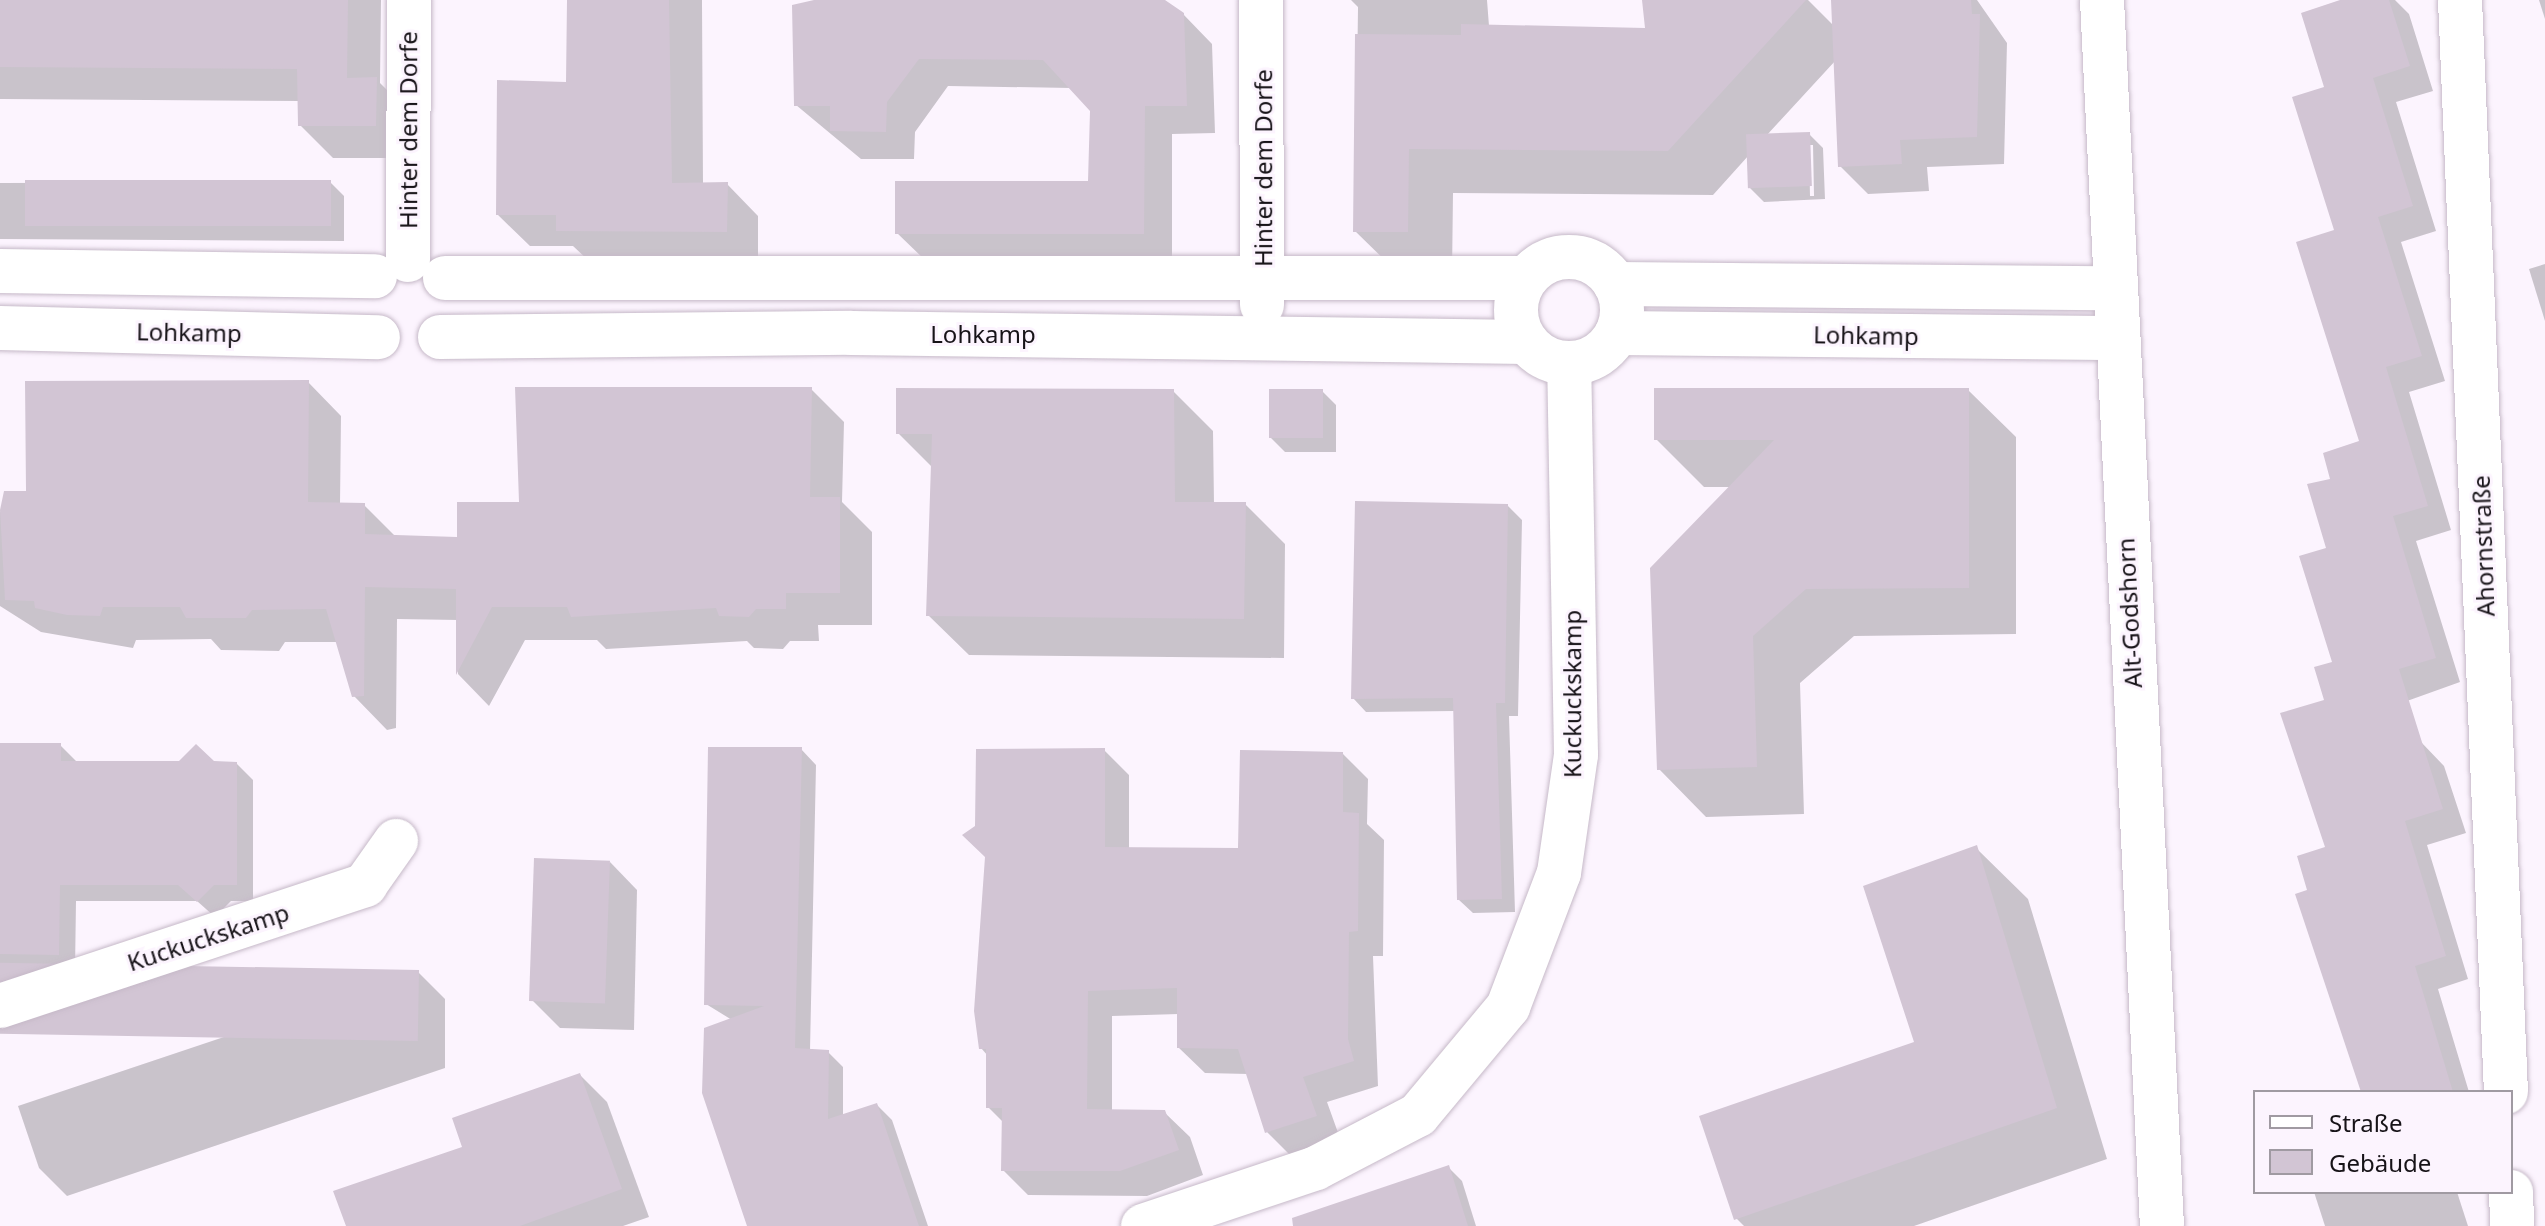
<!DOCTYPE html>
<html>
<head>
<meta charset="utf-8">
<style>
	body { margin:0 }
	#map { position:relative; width:2545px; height:1226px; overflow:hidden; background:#fcf4fe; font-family:"Noto Sans",sans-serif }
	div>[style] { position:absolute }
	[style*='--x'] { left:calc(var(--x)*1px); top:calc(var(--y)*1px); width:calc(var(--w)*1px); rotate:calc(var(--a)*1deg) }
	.shadow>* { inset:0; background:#0003 }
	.building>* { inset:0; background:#d2c5d4; transform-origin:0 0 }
	.roads { filter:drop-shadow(0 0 2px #c6b9c8) drop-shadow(0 0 2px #c6b9c8) }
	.minor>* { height:44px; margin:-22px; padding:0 22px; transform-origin:22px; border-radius:22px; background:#fff }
	.minor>.ring { margin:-22px; padding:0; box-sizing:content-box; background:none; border:44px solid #fff; border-radius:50% }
	span { translate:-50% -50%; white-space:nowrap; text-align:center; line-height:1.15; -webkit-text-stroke:6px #fcf4fe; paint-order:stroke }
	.street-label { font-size:24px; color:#171318 }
	.legend { position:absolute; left:2253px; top:1090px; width:260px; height:104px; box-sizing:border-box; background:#fcf4fe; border:2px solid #a09aa2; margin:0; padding:10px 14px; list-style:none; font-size:24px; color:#171318 }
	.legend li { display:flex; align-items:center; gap:16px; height:40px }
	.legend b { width:40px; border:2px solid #a09aa2 }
</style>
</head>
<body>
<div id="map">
	<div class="shadow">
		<div style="clip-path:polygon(0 0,381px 0,380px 83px,410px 113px,409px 158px,333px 158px,300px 125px,300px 101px,0 99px)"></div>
		<div style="clip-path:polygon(568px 0,702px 0,703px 185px,727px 184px,758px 216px,758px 263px,589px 261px,573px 246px,530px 246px,498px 215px,568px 84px)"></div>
		<div style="clip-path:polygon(816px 0,1161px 0,1183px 14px,1212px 44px,1215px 133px,1172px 134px,1172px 262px,926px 261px,897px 233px,1090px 183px,1092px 110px,1071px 88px,948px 86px,915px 132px,914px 159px,861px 159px,796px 105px)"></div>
		<div style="clip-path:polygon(evenodd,1351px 0,1487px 0,1489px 26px,1647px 30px,1645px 0,1808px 0,1834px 26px,1833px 0,1977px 0,2007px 43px,2004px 164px,1927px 167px,1929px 191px,1868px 194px,1840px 166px,1836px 60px,1766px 136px,1809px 134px,1823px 148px,1825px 199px,1764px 202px,1750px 188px,1749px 155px,1713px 195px,1453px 193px,1452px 276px,1400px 275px,1355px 231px,1358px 7px,1351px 0,1809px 145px,1813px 145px,1814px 196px,1810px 196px,1809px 145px)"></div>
		<div style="clip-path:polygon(2348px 0,2395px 0,2409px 14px,2433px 91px,2396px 102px,2436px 231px,2401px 242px,2445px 381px,2409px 392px,2451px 530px,2416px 541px,2460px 682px,2368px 715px,2329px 549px,2332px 480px,2361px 442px,2327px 88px)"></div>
		<div style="clip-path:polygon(2539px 0,2545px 0,2545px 19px)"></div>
		<div style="clip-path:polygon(330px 182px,344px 196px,344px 241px,0 239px,0 183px)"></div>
		<div style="clip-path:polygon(2545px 264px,2545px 321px,2529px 269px)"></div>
		<div style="clip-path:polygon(308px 382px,341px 416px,340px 505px,364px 505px,396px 537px,459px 539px,521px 504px,811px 389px,844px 422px,842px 502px,872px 532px,872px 625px,818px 625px,819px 641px,790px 641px,783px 649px,754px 648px,747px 641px,606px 649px,597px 640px,525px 640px,489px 706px,458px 674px,458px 620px,397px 619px,396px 728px,387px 730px,354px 696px,338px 642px,285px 642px,279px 651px,221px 650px,211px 639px,136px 640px,133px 648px,41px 632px,0 606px,0 512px,28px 493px)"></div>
		<div style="clip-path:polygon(1968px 390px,2016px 437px,2016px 634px,1854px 636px,1800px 683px,1804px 814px,1706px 817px,1659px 769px,1732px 487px,1704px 487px,1656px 439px)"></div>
		<div style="clip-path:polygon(1173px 391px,1213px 431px,1214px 504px,1245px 504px,1285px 544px,1284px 658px,969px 655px,928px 615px,933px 468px,898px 433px)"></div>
		<div style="clip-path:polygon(1322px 391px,1336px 405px,1336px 452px,1285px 452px,1271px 438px)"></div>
		<div style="clip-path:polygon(1508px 506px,1522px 520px,1518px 716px,1509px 716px,1515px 912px,1473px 913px,1459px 900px,1455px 711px,1366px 712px,1353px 698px)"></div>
		<div style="clip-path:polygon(2421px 742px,2444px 766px,2466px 833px,2427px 845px,2468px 979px,2438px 989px,2469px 1092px,2362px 1092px,2310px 891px,2328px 848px)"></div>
		<div style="clip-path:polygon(0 745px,60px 745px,78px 763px,237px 764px,253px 780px,253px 901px,231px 901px,215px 917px,197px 901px,76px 901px,75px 971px,0 970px)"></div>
		<div style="clip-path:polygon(801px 749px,816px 765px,810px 1051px,828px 1052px,843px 1067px,843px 1116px,877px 1105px,892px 1120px,928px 1226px,749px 1226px,732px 1020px,706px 1004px)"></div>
		<div style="clip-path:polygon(1104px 750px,1129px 775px,1129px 849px,1240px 850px,1343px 754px,1368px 779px,1367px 824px,1384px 840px,1383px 956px,1373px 956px,1378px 1086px,1327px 1102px,1341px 1141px,1292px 1157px,1267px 1132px,1248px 1074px,1205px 1073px,1179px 1048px,1179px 1014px,1112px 1016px,1112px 1111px,1164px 1112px,1190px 1137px,1203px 1175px,1147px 1196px,1028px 1195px,1003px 1170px,1004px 1123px,988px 1107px,988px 1056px,981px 1048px)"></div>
		<div style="clip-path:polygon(1976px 848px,2028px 899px,2107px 1159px,1914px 1226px,1744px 1226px,1736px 1218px,1917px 1043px)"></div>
		<div style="clip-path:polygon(610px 862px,637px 890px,634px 1030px,560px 1028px,533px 1001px)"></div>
		<div style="clip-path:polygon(418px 972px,445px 999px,445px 1068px,67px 1196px,39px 1168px,18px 1106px)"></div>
		<div style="clip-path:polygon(580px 1075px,607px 1102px,649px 1217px,623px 1226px,348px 1226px)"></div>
		<div style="clip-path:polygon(1448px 1167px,1462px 1181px,1476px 1226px,1320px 1226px)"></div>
		<div style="clip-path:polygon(2314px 1192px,2457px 1192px,2468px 1226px,2325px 1226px)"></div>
	</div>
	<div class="building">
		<div style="clip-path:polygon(0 0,348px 0,347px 78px,377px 77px,376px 126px,298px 126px,297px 69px,0 67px)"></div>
		<div style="clip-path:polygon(567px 0,669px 0,672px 183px,728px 182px,727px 232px,556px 231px,556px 215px,496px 215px,497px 80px,566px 82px)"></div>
		<div style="clip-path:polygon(814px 0,1165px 0,1184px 13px,1187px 106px,1145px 106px,1144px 234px,895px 234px,895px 181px,1088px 181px,1090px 111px,1043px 60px,919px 59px,887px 102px,886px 132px,830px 131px,830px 106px,794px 106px,792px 5px)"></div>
		<div style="clip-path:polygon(1642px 0,1806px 0,1668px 151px,1409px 149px,1408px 232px,1353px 232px,1355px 34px,1461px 35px,1461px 24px,1645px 28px)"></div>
		<div style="clip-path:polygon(1831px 0,1971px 0,1972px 14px,1980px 14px,1977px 137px,1900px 140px,1902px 164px,1838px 167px)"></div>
		<div style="clip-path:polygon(2340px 0,2389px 0,2410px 66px,2373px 78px,2413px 206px,2378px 217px,2422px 356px,2386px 367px,2428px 506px,2393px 516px,2436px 658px,2399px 669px,2443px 809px,2405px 821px,2446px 956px,2415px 966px,2453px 1092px,2361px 1092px,2295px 894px,2307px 890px,2297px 856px,2325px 847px,2280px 713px,2324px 700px,2314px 667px,2332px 662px,2299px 556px,2326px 548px,2307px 484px,2330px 479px,2323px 453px,2359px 441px,2296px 242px,2334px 230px,2292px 97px,2324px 87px,2301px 13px)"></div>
		<div style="left:1810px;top:132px;width:54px;height:64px;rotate:88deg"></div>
		<div style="left:25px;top:180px;width:306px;height:46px"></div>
		<div style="clip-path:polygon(309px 380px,308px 502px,365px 503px,365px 534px,457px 537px,457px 502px,519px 502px,515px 387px,812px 387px,810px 497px,840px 497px,840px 593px,786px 593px,786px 609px,756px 609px,749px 617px,719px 616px,716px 608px,571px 617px,567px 607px,492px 607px,456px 675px,456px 589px,365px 587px,364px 696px,352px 697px,326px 609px,252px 610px,246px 618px,186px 618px,180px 607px,103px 607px,100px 616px,67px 615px,35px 608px,34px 601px,5px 600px,0 510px,4px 491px,26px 491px,25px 381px)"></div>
		<div style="clip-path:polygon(896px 388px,1174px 389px,1175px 502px,1246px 502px,1244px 619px,926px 616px,932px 434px,896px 434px)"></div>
		<div style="clip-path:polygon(1654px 388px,1969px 388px,1969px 588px,1806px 589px,1753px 636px,1757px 767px,1657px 770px,1650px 568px,1774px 440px,1654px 440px)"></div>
		<div style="left:1269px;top:389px;width:54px;height:49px"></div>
		<div style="clip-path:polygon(1355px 501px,1508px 504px,1505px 703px,1496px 703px,1502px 899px,1457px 900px,1453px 698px,1351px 699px)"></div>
		<div style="clip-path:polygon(0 743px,61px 743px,61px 761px,179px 761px,196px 744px,214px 761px,237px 762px,237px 885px,214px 885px,197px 902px,178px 885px,60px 885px,59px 955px,0 954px)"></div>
		<div style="clip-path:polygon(708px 747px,802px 747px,795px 1048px,829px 1050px,828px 1119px,877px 1103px,919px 1226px,747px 1226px,702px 1093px,704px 1028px,764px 1006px,704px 1005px)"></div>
		<div style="clip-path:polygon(1105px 748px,1105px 847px,1238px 848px,1240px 750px,1343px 752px,1343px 812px,1359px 813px,1358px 931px,1349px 932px,1348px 1039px,1354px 1061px,1303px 1077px,1317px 1116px,1265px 1133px,1238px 1049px,1177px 1048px,1177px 988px,1088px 991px,1087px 1109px,1165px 1110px,1179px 1150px,1120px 1171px,1001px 1171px,1002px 1108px,986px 1108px,986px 1049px,979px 1049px,974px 1011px,985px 857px,962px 835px,975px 826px,976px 749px)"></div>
		<div style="clip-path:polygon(1977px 845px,2057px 1108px,1734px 1220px,1699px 1116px,1914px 1042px,1863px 886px)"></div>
		<div style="left:534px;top:858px;width:76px;height:143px;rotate:2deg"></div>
		<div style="left:419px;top:970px;width:71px;height:425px;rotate:91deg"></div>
		<div style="clip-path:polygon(580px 1073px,622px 1189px,520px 1226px,346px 1226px,333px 1191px,462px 1147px,452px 1118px)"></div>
		<div style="clip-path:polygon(1449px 1165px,1468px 1226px,1293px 1226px,1292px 1218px)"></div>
	</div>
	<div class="roads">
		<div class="minor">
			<div style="--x:1261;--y:0;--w:305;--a:89.8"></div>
			<div style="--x:2102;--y:0;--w:1227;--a:87.2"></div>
			<div style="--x:2460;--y:0;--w:1093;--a:87.59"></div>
			<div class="ring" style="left:1516px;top:257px;width:62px;height:62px"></div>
			<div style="--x:408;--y:260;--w:260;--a:-89.8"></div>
			<div style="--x:0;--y:271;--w:375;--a:0.8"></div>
			<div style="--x:445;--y:278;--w:1081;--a:0"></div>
			<div style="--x:1615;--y:284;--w:497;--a:0.5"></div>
			<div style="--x:0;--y:328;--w:378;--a:1.4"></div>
			<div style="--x:1617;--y:333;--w:498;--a:0.6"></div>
			<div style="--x:440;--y:337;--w:411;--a:-0.6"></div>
			<div style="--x:851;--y:333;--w:675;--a:0.76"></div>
			<div style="--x:0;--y:1006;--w:385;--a:-18.3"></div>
			<div style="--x:365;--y:885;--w:54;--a:-54.8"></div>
			<div style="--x:2511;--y:1192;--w:34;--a:88"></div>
			<div style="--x:1143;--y:1226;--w:182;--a:-18.5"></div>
			<div style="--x:1316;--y:1168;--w:115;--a:-27.5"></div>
			<div style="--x:1418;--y:1115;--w:141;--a:-50.2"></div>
			<div style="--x:1508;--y:1007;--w:143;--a:-69.2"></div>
			<div style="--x:1559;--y:873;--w:119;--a:-81.8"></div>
			<div style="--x:1576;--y:755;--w:391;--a:-91"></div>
		</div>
	</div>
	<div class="street-label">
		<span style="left:408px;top:130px;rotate:-90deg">Hinter dem Dorfe</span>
		<span style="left:1263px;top:168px;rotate:-90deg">Hinter dem Dorfe</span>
		<span style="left:189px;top:332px;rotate:1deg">Lohkamp</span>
		<span style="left:983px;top:334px">Lohkamp</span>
		<span style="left:1866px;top:335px;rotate:1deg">Lohkamp</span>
		<span style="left:2483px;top:546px;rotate:-92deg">Ahornstraße</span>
		<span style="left:2129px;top:613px;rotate:-93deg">Alt-Godshorn</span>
		<span style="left:1572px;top:694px;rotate:-90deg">Kuckuckskamp</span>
		<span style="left:208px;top:937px;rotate:-18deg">Kuckuckskamp</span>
	</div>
	<ul class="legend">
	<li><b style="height:10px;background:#fff"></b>Straße</li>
	<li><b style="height:22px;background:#d2c5d4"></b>Gebäude</li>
	</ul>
</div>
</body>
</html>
